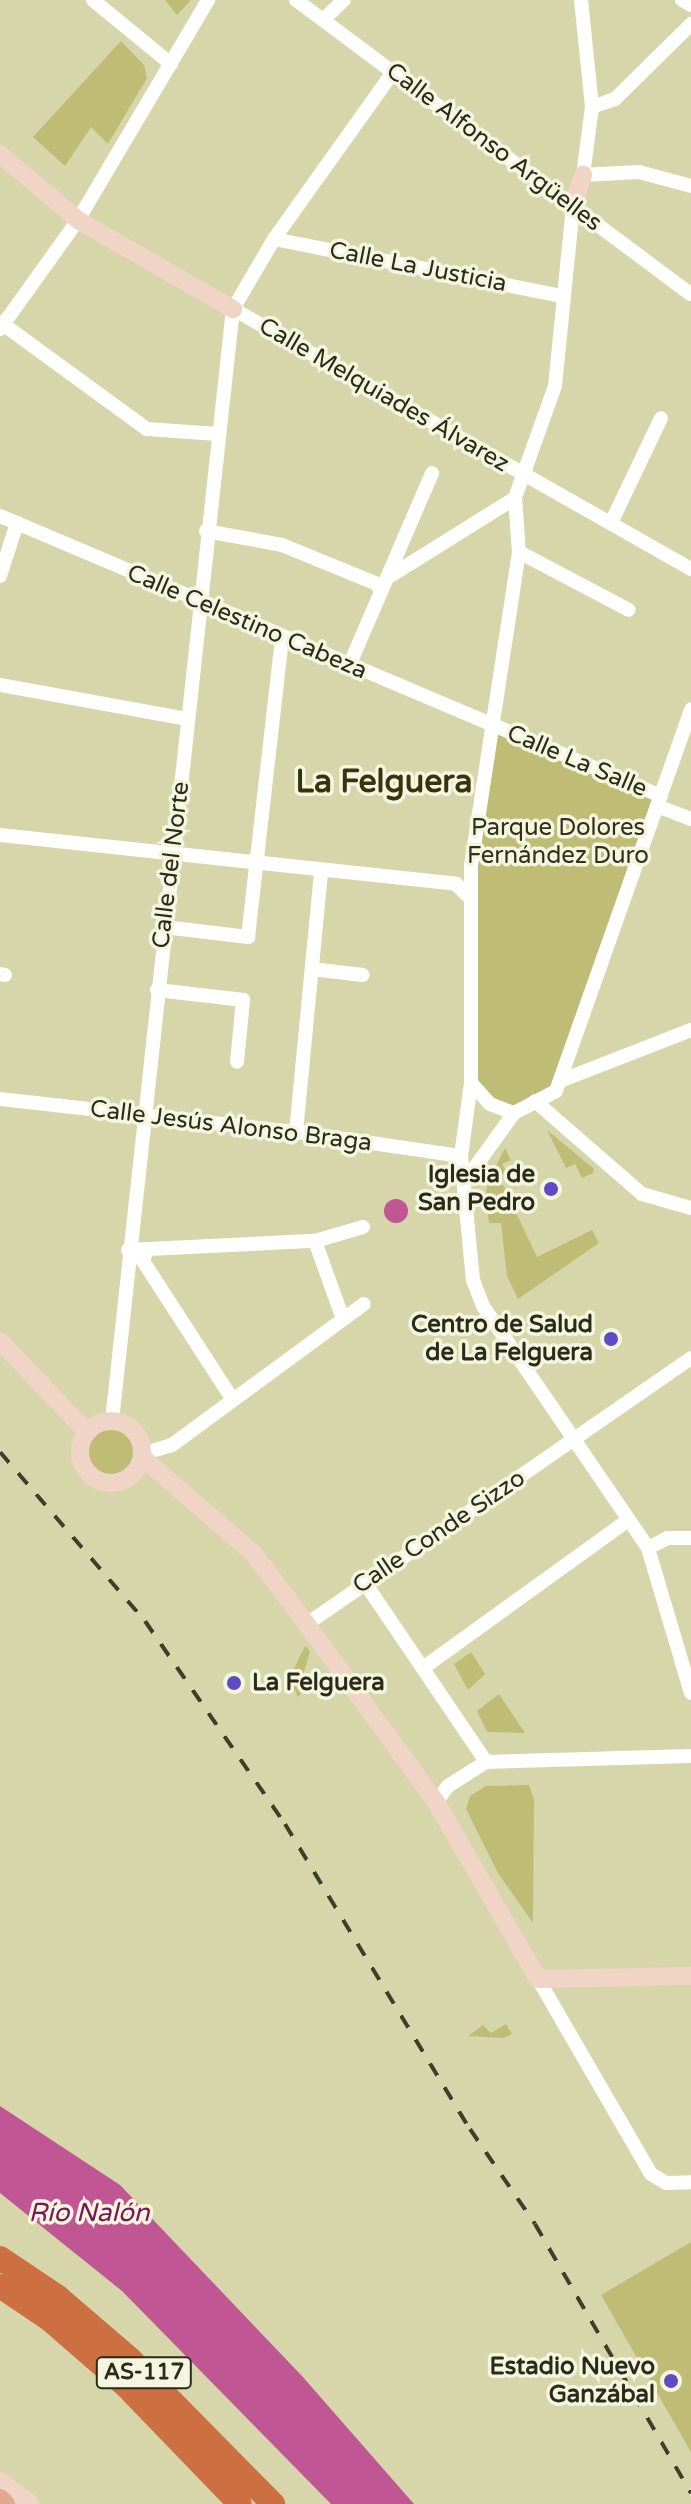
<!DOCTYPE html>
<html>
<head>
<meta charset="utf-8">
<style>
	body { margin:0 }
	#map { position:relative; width:691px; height:2504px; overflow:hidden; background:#d7d6ab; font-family:"Varela Round",sans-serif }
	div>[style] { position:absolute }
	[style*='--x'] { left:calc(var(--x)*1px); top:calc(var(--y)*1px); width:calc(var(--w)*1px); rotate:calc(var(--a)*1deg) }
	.green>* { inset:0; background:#bfbc75 }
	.round { border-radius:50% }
	.water>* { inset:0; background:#c05794 }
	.street>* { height:14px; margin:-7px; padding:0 7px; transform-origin:7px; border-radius:7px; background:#fff }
	.secondary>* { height:18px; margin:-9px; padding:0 9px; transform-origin:9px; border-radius:9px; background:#f0d4c6 }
	.secondary>.ring { margin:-9px; padding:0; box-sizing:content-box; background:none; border:18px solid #f0d4c6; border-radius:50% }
	.primary>* { height:20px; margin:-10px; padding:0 10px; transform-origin:10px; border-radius:10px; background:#e1a98d }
	.highway>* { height:24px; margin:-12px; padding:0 12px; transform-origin:12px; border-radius:12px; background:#cd7041 }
	.rail>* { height:4px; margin-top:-2px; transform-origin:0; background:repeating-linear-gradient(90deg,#3e3e2a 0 14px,transparent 0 28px) }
	.dots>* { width:22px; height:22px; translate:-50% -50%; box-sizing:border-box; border:4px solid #f5f5e0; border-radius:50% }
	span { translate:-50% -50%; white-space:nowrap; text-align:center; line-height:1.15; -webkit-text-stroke:7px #f5f5e0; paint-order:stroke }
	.shield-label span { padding:2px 6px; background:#f5f5e0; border:2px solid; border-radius:6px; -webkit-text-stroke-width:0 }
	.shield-label { font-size:22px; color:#2b2b1a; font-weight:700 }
	.street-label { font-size:24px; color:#2b2b1a }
	.park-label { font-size:24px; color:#31301a }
	.poi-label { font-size:24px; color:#2b2b1a; font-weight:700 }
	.right { translate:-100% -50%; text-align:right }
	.left { translate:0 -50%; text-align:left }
	.water-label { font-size:26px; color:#781656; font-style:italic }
	.district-label { font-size:32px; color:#35340c; font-weight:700 }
</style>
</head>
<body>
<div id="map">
	<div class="green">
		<div style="clip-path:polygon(165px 0,191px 0,177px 15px)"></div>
		<div style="clip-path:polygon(121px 41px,144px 65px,147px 78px,108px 144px,91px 127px,65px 166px,33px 137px)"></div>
		<div style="clip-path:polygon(494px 726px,661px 796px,556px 1091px,522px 1109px,479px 1093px,469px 897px)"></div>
		<div style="clip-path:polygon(547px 1130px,594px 1169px,593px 1173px,582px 1178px,575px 1164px,566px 1168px)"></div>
		<div style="clip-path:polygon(505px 1148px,511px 1160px,502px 1164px,508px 1174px,491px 1176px)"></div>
		<div style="clip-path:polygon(487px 1185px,503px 1185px,537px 1257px,592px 1230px,599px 1243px,518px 1299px,507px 1276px,501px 1223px,489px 1223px,487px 1204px,494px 1203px,493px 1195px,486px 1195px)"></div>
		<div class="round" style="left:80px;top:1421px;width:62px;height:62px"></div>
		<div style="clip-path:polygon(305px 1646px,310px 1651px,304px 1672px,307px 1686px,298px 1697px,289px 1679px)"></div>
		<div style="clip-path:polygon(471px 1652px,485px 1674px,468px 1690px,454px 1664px)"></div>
		<div style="clip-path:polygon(499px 1694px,525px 1733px,487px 1732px,477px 1711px)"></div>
		<div style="clip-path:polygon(529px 1785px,534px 1800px,533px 1923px,498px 1873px,466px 1809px,470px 1796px,486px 1786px)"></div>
		<div style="clip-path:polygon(506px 2024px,512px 2034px,504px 2038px,468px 2036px,483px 2025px,491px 2033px)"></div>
		<div style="clip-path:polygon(691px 2242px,691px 2452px,601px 2295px)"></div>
	</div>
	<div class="water">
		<div class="round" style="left:384px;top:1199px;width:24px;height:24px"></div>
		<div style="clip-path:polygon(0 2106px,120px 2185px,302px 2376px,414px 2504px,331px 2504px,122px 2291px,0 2193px)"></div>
	</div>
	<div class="street">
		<div style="--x:93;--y:0;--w:101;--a:39.4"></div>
		<div style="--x:296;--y:0;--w:492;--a:36.7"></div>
		<div style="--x:581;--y:0;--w:108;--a:84.1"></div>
		<div style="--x:592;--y:107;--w:69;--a:97.5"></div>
		<div style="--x:583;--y:175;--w:56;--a:-3.1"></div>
		<div style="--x:639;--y:172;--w:54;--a:15.1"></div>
		<div style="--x:682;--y:0;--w:10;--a:29"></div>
		<div style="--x:323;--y:20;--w:29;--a:-44"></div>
		<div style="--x:592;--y:107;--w:24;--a:-19"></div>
		<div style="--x:615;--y:99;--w:107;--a:-44.6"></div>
		<div style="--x:573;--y:206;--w:181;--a:95.7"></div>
		<div style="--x:555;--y:386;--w:119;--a:109.7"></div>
		<div style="--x:515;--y:498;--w:54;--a:85.8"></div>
		<div style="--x:519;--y:552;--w:317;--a:98.7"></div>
		<div style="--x:471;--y:865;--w:218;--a:90"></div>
		<div style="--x:471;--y:1083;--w:74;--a:97.8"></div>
		<div style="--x:461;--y:1156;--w:125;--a:84.5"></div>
		<div style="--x:473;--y:1280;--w:28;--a:69"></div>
		<div style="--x:483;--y:1306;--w:293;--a:55.7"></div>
		<div style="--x:648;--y:1548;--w:151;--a:73.5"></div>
		<div style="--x:274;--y:239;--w:294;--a:11.2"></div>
		<div style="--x:233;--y:309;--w:527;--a:29.58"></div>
		<div style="--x:0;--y:322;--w:182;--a:36.1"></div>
		<div style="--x:147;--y:429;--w:71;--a:4"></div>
		<div style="--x:0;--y:329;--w:134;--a:-54.4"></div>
		<div style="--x:78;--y:220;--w:256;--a:-59.4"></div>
		<div style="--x:0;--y:516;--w:718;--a:22.96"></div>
		<div style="--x:611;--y:523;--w:116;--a:-64.5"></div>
		<div style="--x:206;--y:531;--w:77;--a:10.4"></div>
		<div style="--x:282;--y:545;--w:103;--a:22.3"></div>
		<div style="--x:377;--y:584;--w:9;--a:63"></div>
		<div style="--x:519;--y:552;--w:124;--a:27.8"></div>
		<div style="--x:0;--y:576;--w:56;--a:-72.2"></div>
		<div style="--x:387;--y:578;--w:151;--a:-32"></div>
		<div style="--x:349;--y:666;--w:210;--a:-66.7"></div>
		<div style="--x:0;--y:685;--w:191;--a:10.3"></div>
		<div style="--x:657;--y:806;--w:36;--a:21"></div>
		<div style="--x:0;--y:835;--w:459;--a:6.1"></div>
		<div style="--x:456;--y:884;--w:18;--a:45"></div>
		<div style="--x:164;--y:927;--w:85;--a:6.8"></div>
		<div style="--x:248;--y:937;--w:301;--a:-83.5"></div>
		<div style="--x:312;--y:969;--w:51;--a:6.7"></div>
		<div style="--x:0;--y:974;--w:5;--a:11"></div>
		<div style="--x:157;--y:990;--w:87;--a:6.6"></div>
		<div style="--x:243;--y:1000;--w:62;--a:95.5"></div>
		<div style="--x:560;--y:1081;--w:141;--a:-21.3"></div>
		<div style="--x:471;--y:1083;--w:28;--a:48"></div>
		<div style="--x:490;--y:1104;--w:26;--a:21"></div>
		<div style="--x:0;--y:1099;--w:298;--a:6.4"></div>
		<div style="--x:296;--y:1132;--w:167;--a:8.3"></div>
		<div style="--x:535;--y:1101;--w:142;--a:41"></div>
		<div style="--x:642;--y:1194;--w:51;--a:15.9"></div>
		<div style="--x:296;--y:1132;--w:263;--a:-84.5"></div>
		<div style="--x:465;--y:1181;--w:84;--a:-54.2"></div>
		<div style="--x:514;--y:1113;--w:47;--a:-27.6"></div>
		<div style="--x:556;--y:1091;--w:405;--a:-70.5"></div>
		<div style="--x:315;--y:1241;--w:83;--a:70.3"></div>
		<div style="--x:147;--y:1249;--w:13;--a:108"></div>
		<div style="--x:143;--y:1261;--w:162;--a:57.1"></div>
		<div style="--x:128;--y:1250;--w:187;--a:-2.8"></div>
		<div style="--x:315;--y:1241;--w:50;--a:-16.3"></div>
		<div style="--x:112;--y:1421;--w:1119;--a:-83.79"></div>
		<div style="--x:233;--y:309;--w:81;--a:-59.6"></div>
		<div style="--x:274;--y:239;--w:205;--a:-54.5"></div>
		<div style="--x:142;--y:1454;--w:31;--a:-17"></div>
		<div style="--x:172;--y:1445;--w:238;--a:-36.3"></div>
		<div style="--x:648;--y:1548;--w:22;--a:-27"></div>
		<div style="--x:668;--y:1538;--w:23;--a:0"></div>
		<div style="--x:365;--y:1583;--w:216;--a:55.9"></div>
		<div style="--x:307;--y:1624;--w:467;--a:-34.7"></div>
		<div style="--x:423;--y:1668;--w:253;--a:-35.8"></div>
		<div style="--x:436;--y:1802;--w:20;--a:-53"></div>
		<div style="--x:448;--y:1786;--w:45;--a:-32.3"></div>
		<div style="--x:486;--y:1762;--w:205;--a:-1.7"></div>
		<div style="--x:538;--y:1979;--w:225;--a:59.9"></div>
		<div style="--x:651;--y:2174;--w:17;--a:31"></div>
		<div style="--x:666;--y:2183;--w:25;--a:-2"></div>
	</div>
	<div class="secondary">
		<div style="--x:0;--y:154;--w:102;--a:40.2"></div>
		<div style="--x:78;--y:220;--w:179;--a:29.9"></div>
		<div style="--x:573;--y:206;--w:33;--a:-72"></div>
		<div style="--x:0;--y:1341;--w:126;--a:46.3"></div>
		<div class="ring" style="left:80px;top:1421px;width:44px;height:44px"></div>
		<div style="--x:142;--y:1457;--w:147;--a:40.9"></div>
		<div style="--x:253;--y:1553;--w:64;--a:52.6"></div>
		<div style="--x:292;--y:1604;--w:245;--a:54"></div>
		<div style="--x:436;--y:1802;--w:204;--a:60"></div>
		<div style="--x:538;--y:1979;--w:153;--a:-1.1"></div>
		<div style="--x:0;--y:2481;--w:38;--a:37"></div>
	</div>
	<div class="primary">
		<div style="--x:0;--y:2499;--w:7;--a:45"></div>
	</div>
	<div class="highway">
		<div style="--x:0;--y:2258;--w:70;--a:33.9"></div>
		<div style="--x:58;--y:2297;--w:95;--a:40.7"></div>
		<div style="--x:130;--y:2359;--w:204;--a:45.4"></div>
		<div style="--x:0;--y:2286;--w:59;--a:34"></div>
		<div style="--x:49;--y:2319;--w:101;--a:41"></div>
		<div style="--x:125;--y:2385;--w:165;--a:46"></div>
	</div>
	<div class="rail">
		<div style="--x:0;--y:1452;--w:223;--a:49.4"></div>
		<div style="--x:145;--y:1621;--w:247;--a:55.4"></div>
		<div style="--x:285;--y:1824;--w:357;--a:58.8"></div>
		<div style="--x:470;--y:2129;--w:115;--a:55.6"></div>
		<div style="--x:535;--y:2224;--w:311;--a:59.9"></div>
	</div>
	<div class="dots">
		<div style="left:551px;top:1189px;background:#614bc4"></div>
		<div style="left:611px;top:1339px;background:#614bc4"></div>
		<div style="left:234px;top:1683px;background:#614bc4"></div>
		<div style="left:671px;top:2381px;background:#614bc4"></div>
	</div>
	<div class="shield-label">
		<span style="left:144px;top:2373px">AS-117</span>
	</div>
	<div class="street-label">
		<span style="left:494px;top:147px;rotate:37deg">Calle Alfonso Argüelles</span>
		<span style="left:418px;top:267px;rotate:11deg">Calle La Justicia</span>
		<span style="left:384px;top:395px;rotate:30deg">Calle Melquiades Álvarez</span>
		<span style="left:247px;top:622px;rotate:23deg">Calle Celestino Cabeza</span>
		<span style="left:577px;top:761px;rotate:23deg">Calle La Salle</span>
		<span style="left:171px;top:865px;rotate:-83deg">Calle del Norte</span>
		<span style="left:231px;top:1126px;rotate:7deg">Calle Jesús Alonso Braga</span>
		<span style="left:439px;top:1532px;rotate:-34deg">Calle Conde Sizzo</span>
	</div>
	<div class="park-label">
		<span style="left:558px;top:842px">Parque Dolores<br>Fernández Duro</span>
	</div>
	<div class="poi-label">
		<span class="right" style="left:535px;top:1189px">Iglesia de<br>San Pedro</span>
		<span class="right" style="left:593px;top:1339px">Centro de Salud<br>de La Felguera</span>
		<span class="left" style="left:252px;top:1683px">La Felguera</span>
		<span class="right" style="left:655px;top:2381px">Estadio Nuevo<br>Ganzábal</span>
	</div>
	<div class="water-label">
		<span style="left:89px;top:2213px">Río Nalón</span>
	</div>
	<div class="district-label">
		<span style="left:384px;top:782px">La Felguera</span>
	</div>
</div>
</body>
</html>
